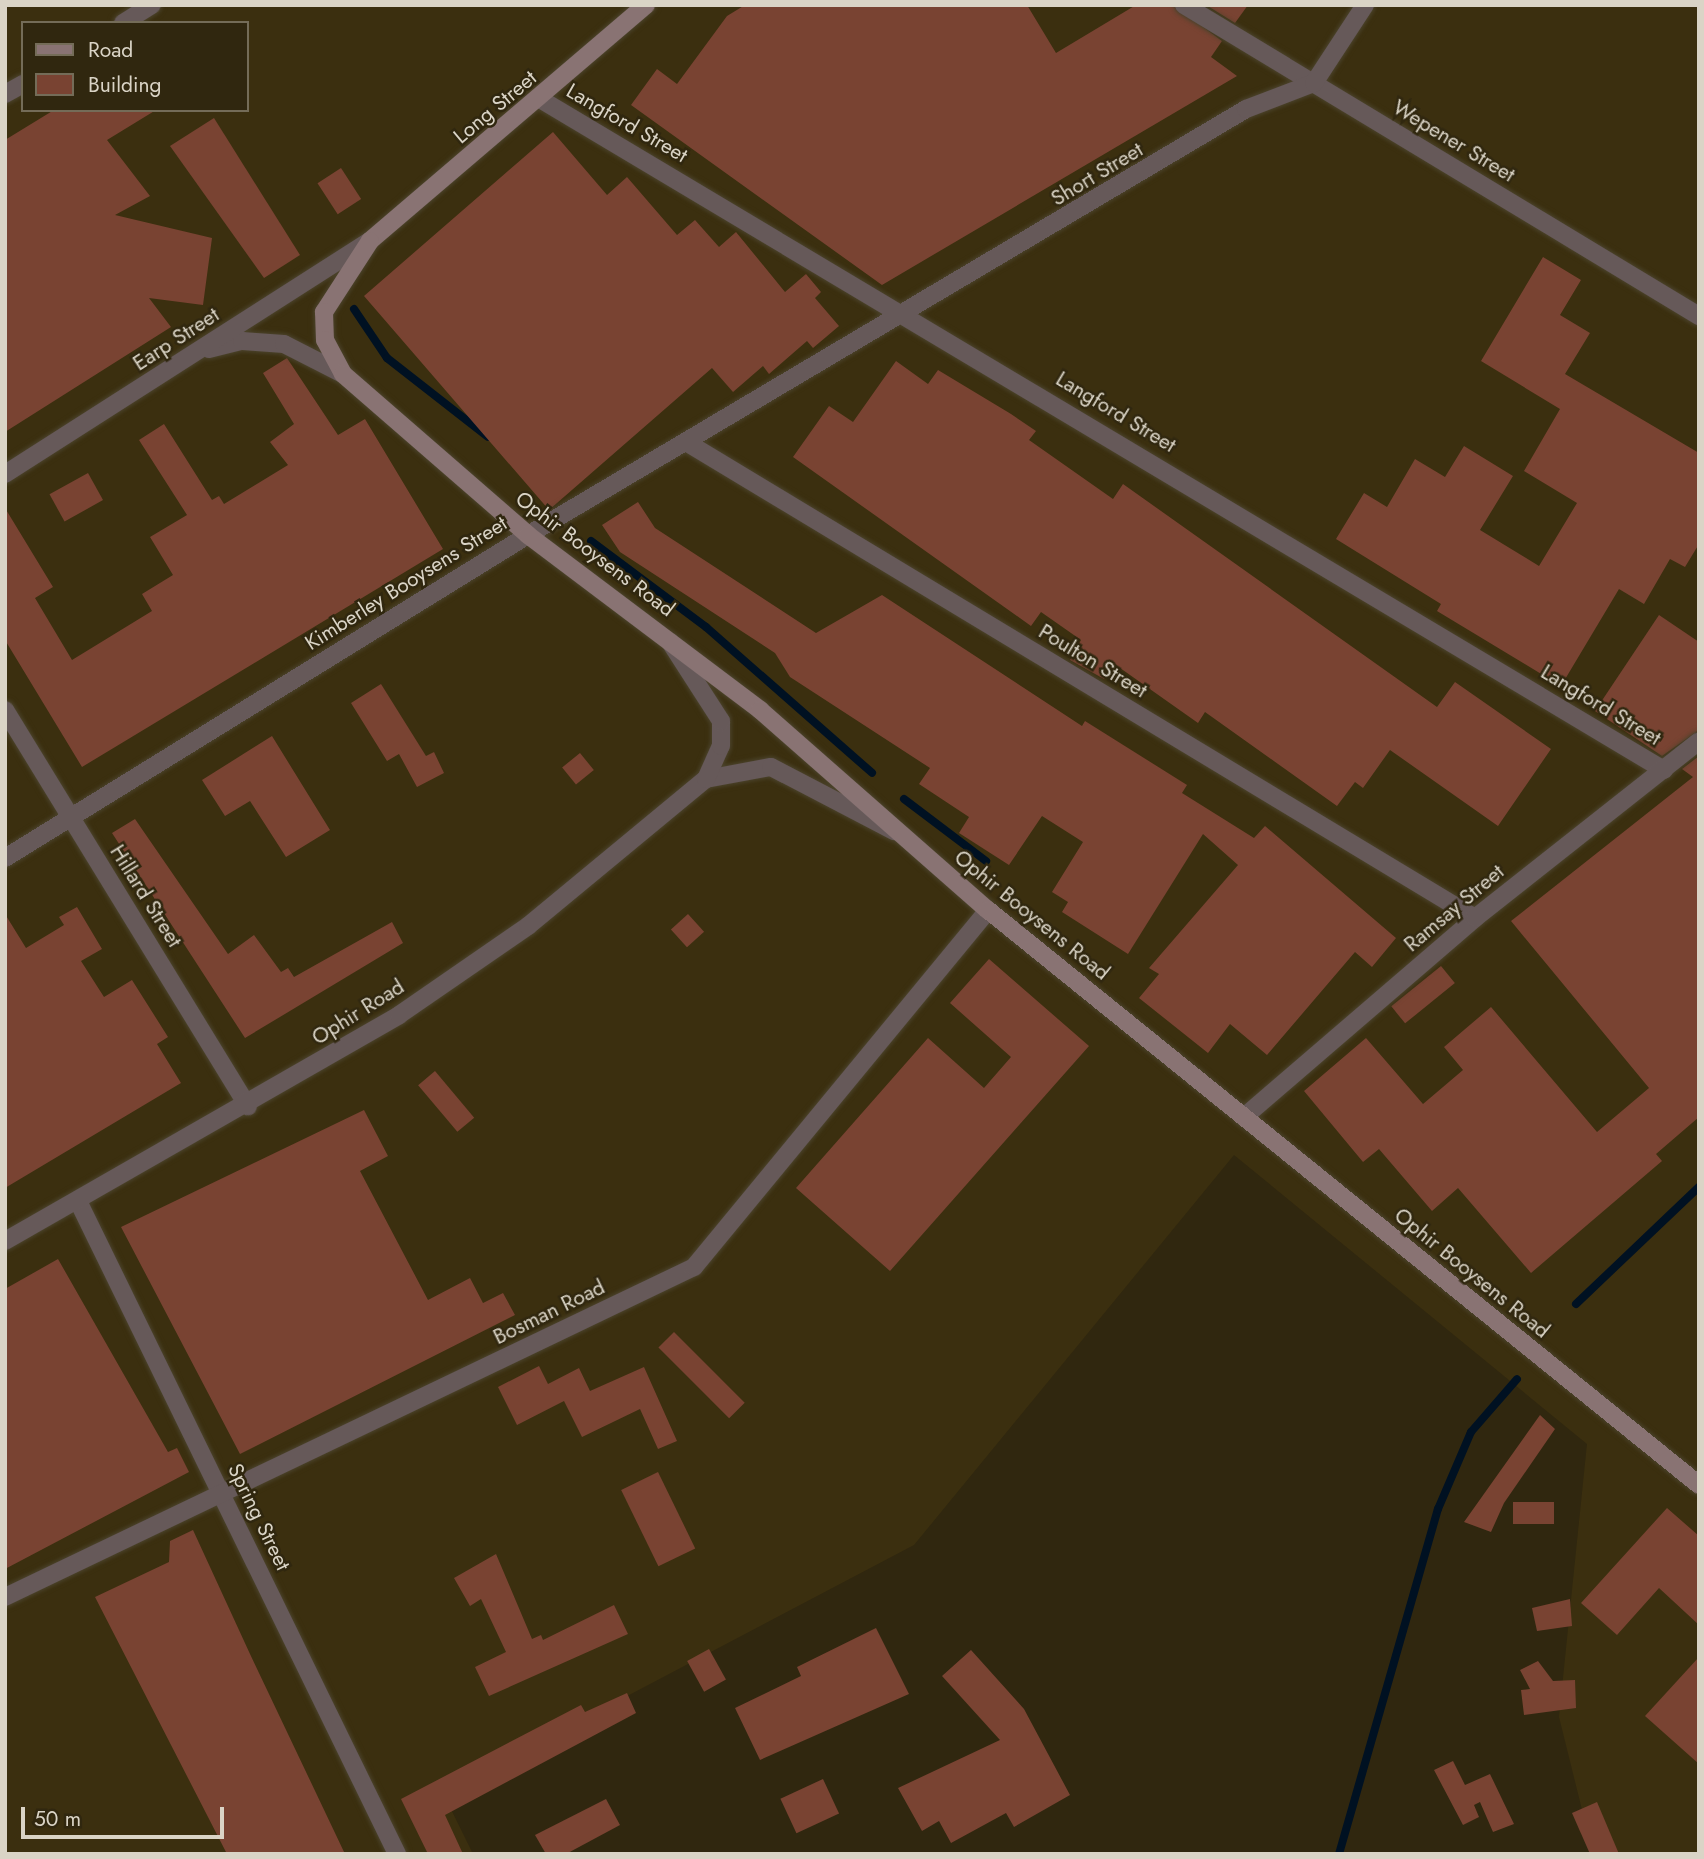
<!DOCTYPE html>
<html>
<head>
<meta charset="utf-8">
<style>
	body { margin:0 }
	#map { position:relative; width:1704px; height:1859px; overflow:hidden; background:#30270f; font-family:Jost,sans-serif }
	div>[style] { position:absolute }
	[style*='--x'] { left:calc(var(--x)*1px); top:calc(var(--y)*1px); width:calc(var(--w)*1px); rotate:calc(var(--a)*1deg) }
	.built>* { inset:0; background:#3b2f0f }
	.stream>* { height:8px; margin:-4px; padding:0 4px; transform-origin:4px; border-radius:4px; background:#012 }
	.building>* { inset:0; background:#794332; transform-origin:0 0 }
	.roads { filter:drop-shadow(0 0 2px #4b432c) drop-shadow(0 0 2px #4b432c) }
	.minor>* { height:18px; margin:-9px; padding:0 9px; transform-origin:9px; border-radius:9px; background:#665959 }
	.tertiary>* { height:18px; margin:-9px; padding:0 9px; transform-origin:9px; border-radius:9px; background:#665959 }
	.secondary>* { height:18px; margin:-9px; padding:0 9px; transform-origin:9px; border-radius:9px; background:#897373 }
	span { translate:-50% -50%; white-space:nowrap; text-align:center; line-height:1.15; -webkit-text-stroke:5px #30270f; paint-order:stroke }
	.street-label { font-size:21px; color:#dad4c6 }
	.frame { position:absolute; inset:0; border:7px solid #dad4c6; pointer-events:none }
	.legend { position:absolute; left:21px; top:21px; width:228px; height:91px; box-sizing:border-box; background:#30270f; border:2px solid #746c58; margin:0; padding:9px 12px; list-style:none; font-size:21px; color:#dad4c6 }
	.legend li { display:flex; align-items:center; gap:14px; height:35px }
	.legend b { width:35px; border:2px solid #746c58 }
	.scale { position:absolute; left:21px; top:1807px; width:203px; height:32px; box-sizing:border-box; border:4px solid #dad4c6; border-top:0; padding-left:9px; font-size:21px; line-height:24px; white-space:nowrap; color:#dad4c6; -webkit-text-stroke:5px #30270f; paint-order:stroke }
</style>
</head>
<body>
<div id="map">
	<div class="built">
		<div style="clip-path:polygon(evenodd,5px 5px,1699px 5px,1699px 1854px,1593px 1854px,1559px 1717px,1587px 1444px,1234px 1155px,914px 1545px,443px 1793px,473px 1854px,5px 1854px,5px 5px,23px 23px,247px 23px,247px 110px,23px 110px,23px 23px)"></div>
	</div>
	<div class="stream">
		<div style="--x:354;--y:309;--w:59;--a:56"></div>
		<div style="--x:387;--y:358;--w:128;--a:38"></div>
		<div style="--x:591;--y:541;--w:144;--a:36.8"></div>
		<div style="--x:706;--y:627;--w:221;--a:41.3"></div>
		<div style="--x:904;--y:799;--w:103;--a:37.1"></div>
		<div style="--x:1576;--y:1304;--w:170;--a:-43.6"></div>
		<div style="--x:1339;--y:1854;--w:359;--a:-74"></div>
		<div style="--x:1438;--y:1509;--w:84;--a:-66.8"></div>
		<div style="--x:1471;--y:1432;--w:70;--a:-49"></div>
	</div>
	<div class="building">
		<div style="clip-path:polygon(745px 5px,1027px 5px,1056px 53px,1136px 5px,1173px 5px,1222px 41px,1211px 57px,1237px 76px,882px 285px,631px 105px,657px 69px,677px 84px,727px 16px)"></div>
		<div style="clip-path:polygon(1206px 5px,1248px 5px,1235px 23px)"></div>
		<div style="clip-path:polygon(54px 110px,156px 110px,107px 140px,150px 196px,115px 215px,212px 238px,203px 305px,149px 298px,171px 327px,5px 432px,5px 140px)"></div>
		<div style="clip-path:polygon(214px 118px,300px 255px,264px 278px,170px 146px)"></div>
		<div style="clip-path:polygon(553px 132px,607px 195px,627px 177px,677px 235px,695px 220px,719px 247px,736px 232px,785px 292px,806px 274px,821px 292px,815px 298px,839px 326px,813px 348px,807px 341px,769px 374px,763px 366px,733px 392px,712px 368px,549px 510px,364px 296px)"></div>
		<div style="left:341px;top:168px;width:37px;height:28px;rotate:57deg"></div>
		<div style="clip-path:polygon(1543px 257px,1581px 280px,1560px 315px,1590px 333px,1565px 374px,1699px 453px,1699px 544px,1685px 567px,1670px 559px,1644px 604px,1619px 589px,1561px 686px,1437px 611px,1441px 604px,1336px 539px,1364px 493px,1387px 507px,1415px 459px,1445px 477px,1464px 446px,1513px 476px,1480px 530px,1539px 566px,1577px 503px,1524px 471px,1560px 409px,1481px 361px)"></div>
		<div style="clip-path:polygon(287px 358px,338px 435px,365px 419px,443px 549px,82px 767px,5px 640px,5px 508px,53px 587px,35px 598px,72px 660px,152px 611px,142px 594px,173px 575px,150px 537px,187px 515px,139px 440px,164px 424px,212px 500px,219px 496px,224px 504px,288px 465px,270px 442px,294px 424px,263px 373px)"></div>
		<div style="clip-path:polygon(896px 361px,928px 384px,938px 370px,1011px 414px,1036px 431px,1029px 440px,1113px 499px,1123px 484px,1437px 707px,1455px 682px,1551px 749px,1498px 826px,1390px 750px,1363px 788px,1355px 782px,1337px 806px,1205px 712px,1198px 723px,1113px 663px,1104px 679px,1070px 660px,1081px 640px,1041px 612px,1031px 626px,793px 457px,829px 406px,853px 422px)"></div>
		<div style="left:88px;top:473px;width:31px;height:44px;rotate:61deg"></div>
		<div style="clip-path:polygon(638px 502px,655px 528px,816px 633px,882px 595px,1082px 726px,1085px 721px,1187px 785px,1182px 793px,1254px 838px,1265px 826px,1396px 938px,1372px 967px,1355px 952px,1267px 1055px,1230px 1024px,1208px 1053px,1139px 998px,1159px 974px,1149px 968px,1238px 865px,1203px 834px,1128px 954px,1062px 912px,1068px 902px,1052px 892px,1083px 842px,1042px 816px,1009px 865px,959px 833px,969px 817px,919px 784px,930px 768px,790px 677px,775px 653px,620px 552px,602px 525px)"></div>
		<div style="clip-path:polygon(1659px 615px,1699px 642px,1699px 730px,1662px 756px,1595px 711px)"></div>
		<div style="clip-path:polygon(381px 684px,426px 756px,434px 752px,444px 773px,417px 787px,399px 754px,387px 761px,351px 703px)"></div>
		<div style="clip-path:polygon(272px 736px,330px 830px,286px 857px,250px 801px,225px 816px,202px 780px)"></div>
		<div style="left:580px;top:753px;width:22px;height:23px;rotate:51deg"></div>
		<div style="clip-path:polygon(1699px 756px,1699px 1117px,1656px 1154px,1662px 1161px,1531px 1273px,1458px 1188px,1432px 1211px,1379px 1149px,1363px 1162px,1304px 1091px,1366px 1038px,1423px 1104px,1463px 1070px,1444px 1047px,1491px 1007px,1597px 1132px,1649px 1088px,1511px 921px,1693px 777px,1682px 769px)"></div>
		<div style="clip-path:polygon(135px 819px,228px 954px,254px 935px,281px 972px,288px 968px,294px 977px,392px 922px,403px 943px,245px 1038px,112px 833px)"></div>
		<div style="clip-path:polygon(77px 907px,102px 949px,81px 961px,104px 997px,132px 980px,168px 1037px,157px 1044px,181px 1083px,5px 1188px,5px 914px,26px 948px,64px 925px,59px 917px)"></div>
		<div style="left:688px;top:914px;width:24px;height:23px;rotate:48deg"></div>
		<div style="clip-path:polygon(989px 959px,1089px 1046px,890px 1271px,796px 1188px,928px 1038px,984px 1088px,1011px 1057px,950px 1003px)"></div>
		<div style="left:1441px;top:966px;width:22px;height:64px;rotate:51deg"></div>
		<div style="left:435px;top:1071px;width:61px;height:22px;rotate:50deg"></div>
		<div style="clip-path:polygon(364px 1110px,388px 1156px,360px 1171px,428px 1300px,470px 1278px,483px 1303px,503px 1293px,515px 1315px,240px 1454px,121px 1227px)"></div>
		<div style="clip-path:polygon(58px 1259px,168px 1452px,177px 1448px,189px 1472px,5px 1569px,5px 1289px)"></div>
		<div style="left:674px;top:1332px;width:100px;height:22px;rotate:45deg"></div>
		<div style="clip-path:polygon(539px 1366px,548px 1384px,579px 1368px,590px 1391px,644px 1367px,677px 1441px,658px 1449px,640px 1409px,582px 1437px,564px 1401px,517px 1425px,498px 1387px)"></div>
		<div style="clip-path:polygon(1540px 1415px,1555px 1429px,1504px 1503px,1491px 1532px,1464px 1522px)"></div>
		<div style="left:658px;top:1472px;width:85px;height:41px;rotate:64deg"></div>
		<div style="left:1513px;top:1502px;width:41px;height:22px"></div>
		<div style="clip-path:polygon(1667px 1508px,1699px 1536px,1699px 1625px,1659px 1588px,1617px 1635px,1581px 1603px)"></div>
		<div style="clip-path:polygon(193px 1530px,250px 1654px,345px 1854px,227px 1854px,95px 1597px,169px 1562px,170px 1541px)"></div>
		<div style="clip-path:polygon(496px 1554px,532px 1639px,541px 1635px,543px 1640px,614px 1605px,628px 1634px,489px 1696px,475px 1667px,506px 1652px,481px 1599px,470px 1606px,454px 1578px)"></div>
		<div style="clip-path:polygon(1570px 1599px,1572px 1626px,1537px 1631px,1532px 1608px)"></div>
		<div style="clip-path:polygon(876px 1628px,909px 1694px,760px 1760px,735px 1708px,801px 1676px,797px 1667px)"></div>
		<div style="left:709px;top:1649px;width:35px;height:25px;rotate:61deg"></div>
		<div style="clip-path:polygon(971px 1650px,1024px 1709px,1070px 1795px,1014px 1827px,1006px 1813px,951px 1843px,939px 1821px,922px 1831px,898px 1788px,1000px 1740px,942px 1676px)"></div>
		<div style="clip-path:polygon(1699px 1657px,1699px 1764px,1645px 1716px)"></div>
		<div style="clip-path:polygon(1538px 1661px,1553px 1681px,1575px 1680px,1576px 1708px,1524px 1715px,1521px 1690px,1530px 1689px,1520px 1670px)"></div>
		<div style="clip-path:polygon(627px 1693px,636px 1713px,445px 1815px,463px 1854px,428px 1854px,401px 1799px,581px 1705px,585px 1712px)"></div>
		<div style="clip-path:polygon(1453px 1761px,1465px 1785px,1490px 1774px,1514px 1824px,1493px 1832px,1480px 1802px,1474px 1805px,1479px 1817px,1463px 1825px,1434px 1770px)"></div>
		<div style="left:823px;top:1779px;width:38px;height:47px;rotate:65deg"></div>
		<div style="clip-path:polygon(606px 1799px,620px 1825px,566px 1854px,546px 1854px,535px 1835px)"></div>
		<div style="clip-path:polygon(1597px 1802px,1619px 1854px,1590px 1854px,1572px 1813px)"></div>
	</div>
	<div class="roads">
		<div class="minor">
			<div style="--x:1184;--y:5;--w:602;--a:31.13"></div>
			<div style="--x:123;--y:23;--w:34;--a:-32"></div>
			<div style="--x:5;--y:94;--w:21;--a:-29"></div>
			<div style="--x:540;--y:99;--w:1309;--a:30.84"></div>
			<div style="--x:686;--y:442;--w:921;--a:31.1"></div>
			<div style="--x:5;--y:710;--w:465;--a:58.5"></div>
			<div style="--x:5;--y:858;--w:615;--a:-31.7"></div>
			<div style="--x:528;--y:535;--w:835;--a:-30.68"></div>
			<div style="--x:1246;--y:109;--w:73;--a:-20.9"></div>
			<div style="--x:1314;--y:83;--w:93;--a:-56.8"></div>
			<div style="--x:1244;--y:1117;--w:305;--a:-40.7"></div>
			<div style="--x:1475;--y:918;--w:285;--a:-38.3"></div>
			<div style="--x:78;--y:1201;--w:727;--a:63.96"></div>
			<div style="--x:5;--y:1597;--w:764;--a:-25.59"></div>
			<div style="--x:694;--y:1267;--w:462;--a:-50.5"></div>
		</div>
		<div class="tertiary">
			<div style="--x:209;--y:349;--w:34;--a:-14"></div>
			<div style="--x:242;--y:341;--w:42;--a:4.1"></div>
			<div style="--x:284;--y:344;--w:66;--a:27"></div>
			<div style="--x:5;--y:474;--w:433;--a:-32.6"></div>
			<div style="--x:706;--y:779;--w:66;--a:-10.5"></div>
			<div style="--x:771;--y:767;--w:139;--a:27.5"></div>
			<div style="--x:5;--y:1241;--w:454;--a:-29.8"></div>
			<div style="--x:399;--y:1015;--w:157;--a:-34.6"></div>
			<div style="--x:528;--y:926;--w:231;--a:-39.6"></div>
			<div style="--x:706;--y:779;--w:36;--a:-66"></div>
			<div style="--x:721;--y:746;--w:25;--a:-90"></div>
			<div style="--x:721;--y:721;--w:94;--a:-122.8"></div>
		</div>
		<div class="secondary">
			<div style="--x:646;--y:5;--w:363;--a:139.5"></div>
			<div style="--x:370;--y:241;--w:85;--a:122.9"></div>
			<div style="--x:324;--y:312;--w:28;--a:88"></div>
			<div style="--x:325;--y:340;--w:38;--a:62"></div>
			<div style="--x:343;--y:374;--w:245;--a:41"></div>
			<div style="--x:528;--y:535;--w:291;--a:37"></div>
			<div style="--x:760;--y:710;--w:303;--a:41.3"></div>
			<div style="--x:988;--y:910;--w:914;--a:38.96"></div>
		</div>
	</div>
	<div class="street-label">
		<span style="left:495px;top:107px;rotate:-40deg">Long Street</span>
		<span style="left:627px;top:123px;rotate:30deg">Langford Street</span>
		<span style="left:1454px;top:141px;rotate:31deg">Wepener Street</span>
		<span style="left:1097px;top:174px;rotate:-31deg">Short Street</span>
		<span style="left:176px;top:339px;rotate:-33deg">Earp Street</span>
		<span style="left:1116px;top:412px;rotate:31deg">Langford Street</span>
		<span style="left:595px;top:554px;rotate:37deg">Ophir Booysens Road</span>
		<span style="left:406px;top:583px;rotate:-32deg">Kimberley Booysens Street</span>
		<span style="left:1093px;top:661px;rotate:31deg">Poulton Street</span>
		<span style="left:1601px;top:705px;rotate:31deg">Langford Street</span>
		<span style="left:146px;top:896px;rotate:58deg">Hillard Street</span>
		<span style="left:1454px;top:908px;rotate:-40deg">Ramsay Street</span>
		<span style="left:1032px;top:915px;rotate:39deg">Ophir Booysens Road</span>
		<span style="left:358px;top:1012px;rotate:-32deg">Ophir Road</span>
		<span style="left:1472px;top:1273px;rotate:39deg">Ophir Booysens Road</span>
		<span style="left:549px;top:1312px;rotate:-26deg">Bosman Road</span>
		<span style="left:259px;top:1517px;rotate:64deg">Spring Street</span>
	</div>
	<div class="frame"></div>
	<ul class="legend">
	<li><b style="height:9px;background:#897373"></b>Road</li>
	<li><b style="height:19px;background:#794332"></b>Building</li>
	</ul>
	<div class="scale">50 m</div>
</div>
</body>
</html>
